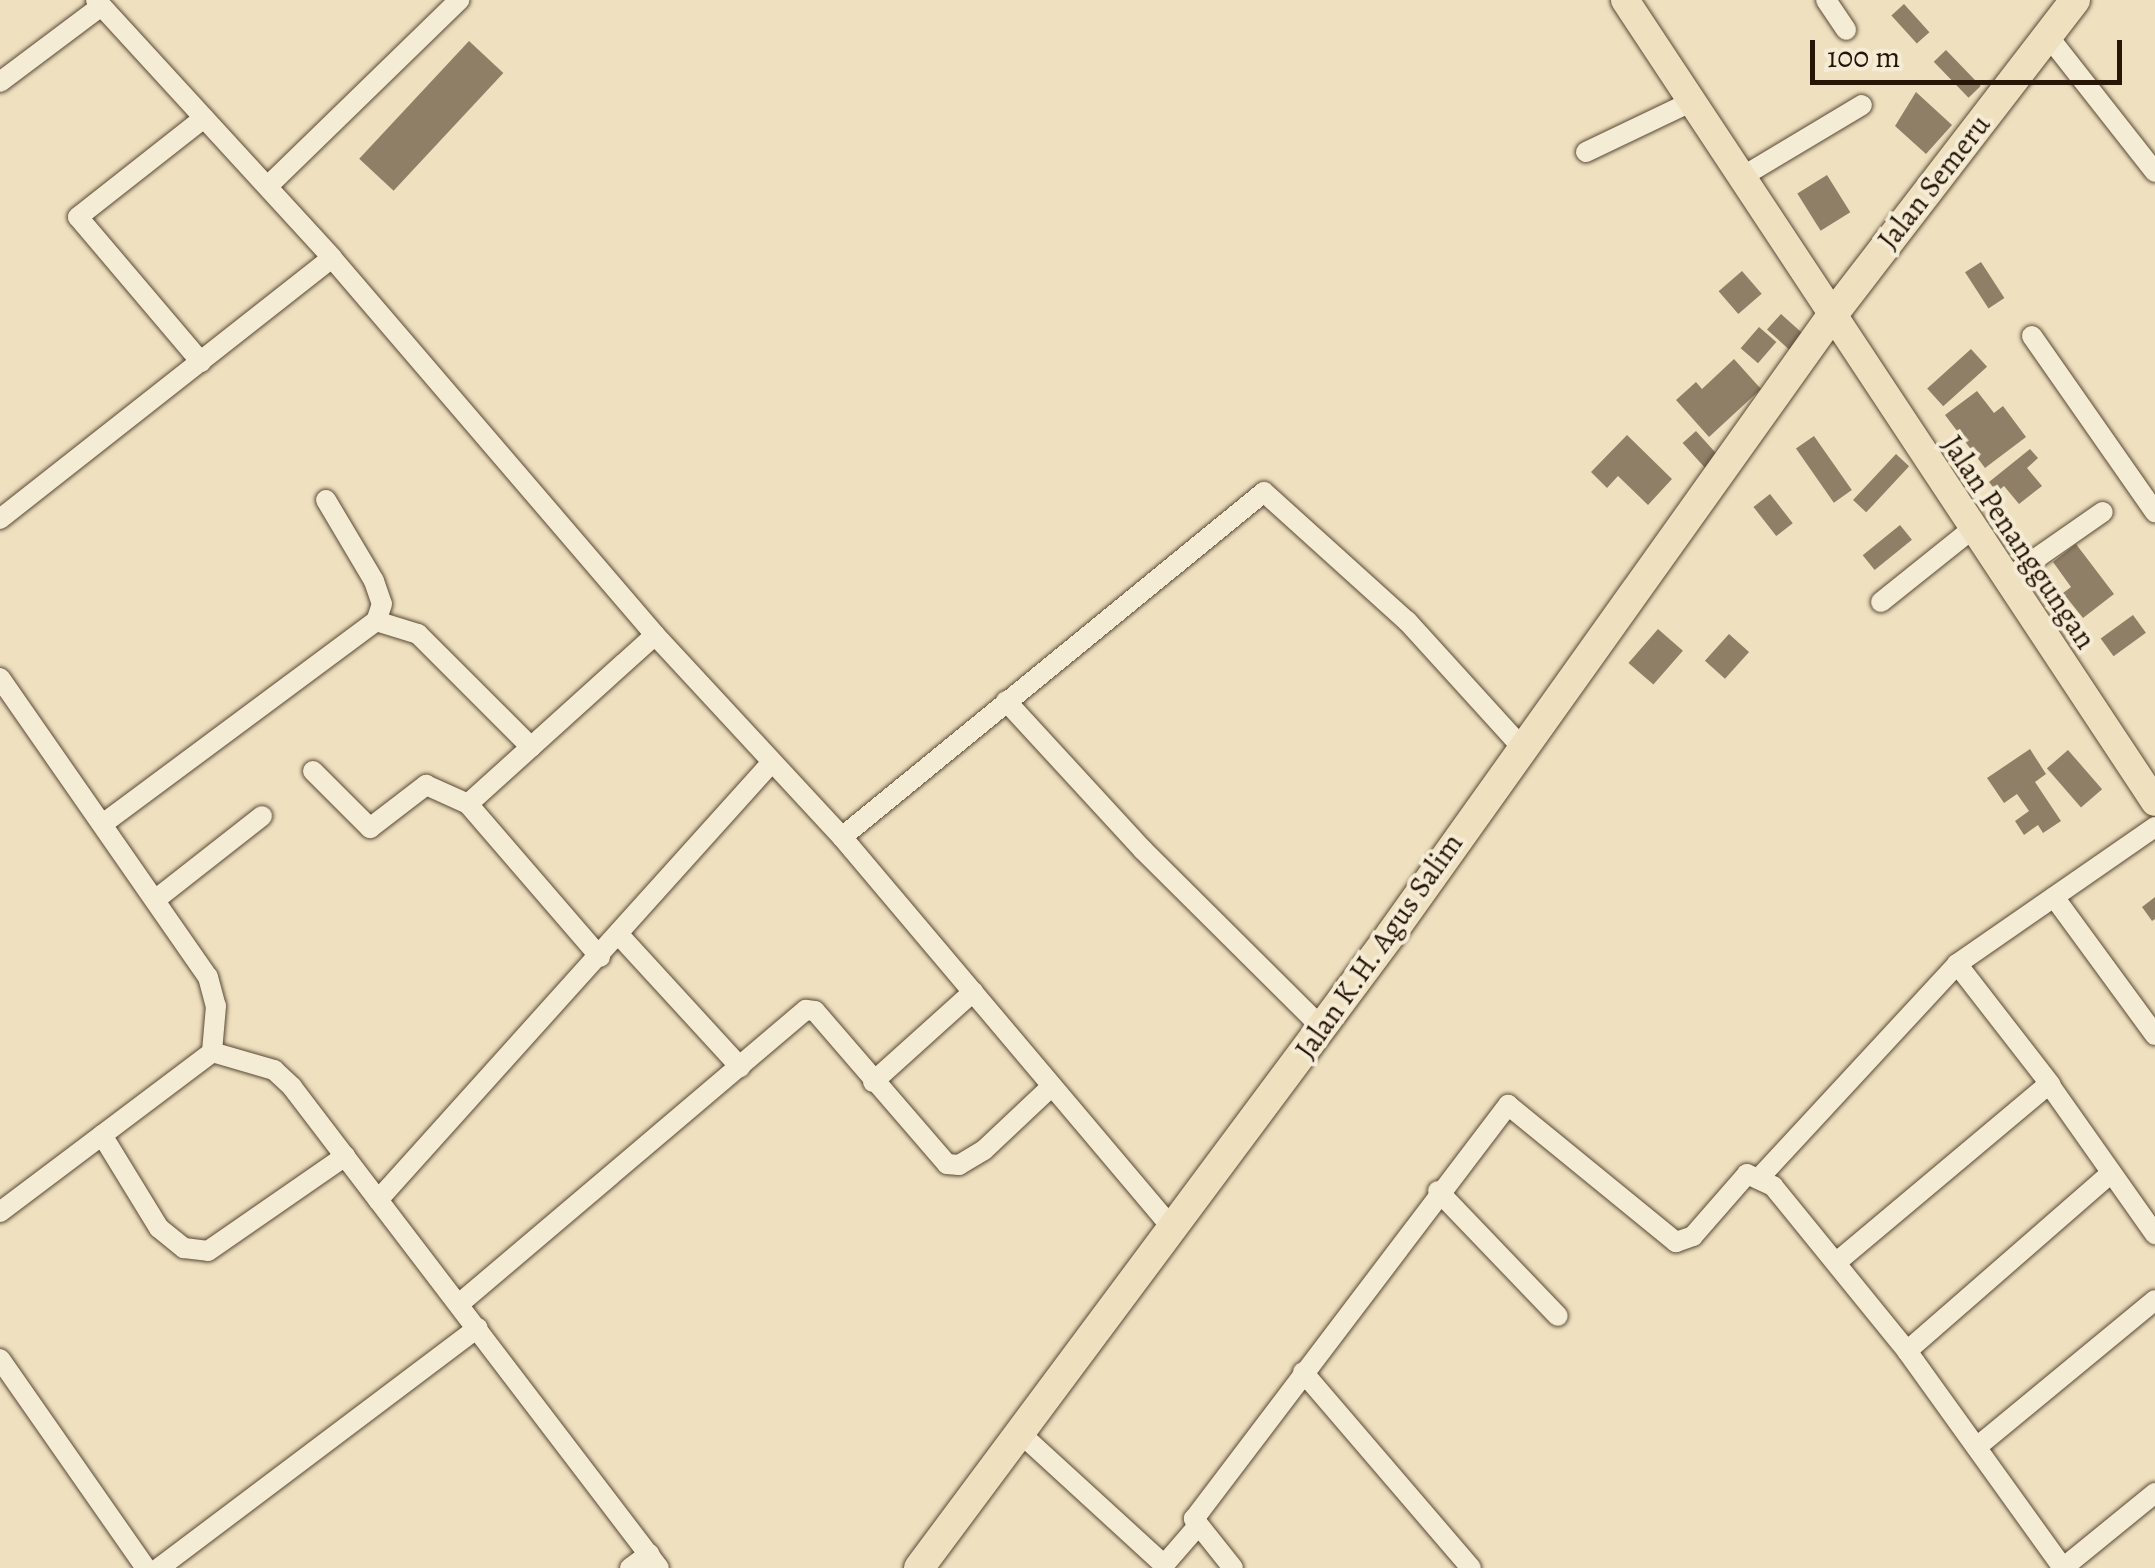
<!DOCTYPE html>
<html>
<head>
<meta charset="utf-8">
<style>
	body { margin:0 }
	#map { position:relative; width:2155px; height:1568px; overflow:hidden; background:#efe1c0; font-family:Alegreya,serif }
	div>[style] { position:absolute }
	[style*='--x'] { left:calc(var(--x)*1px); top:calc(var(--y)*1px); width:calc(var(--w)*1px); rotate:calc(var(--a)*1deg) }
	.building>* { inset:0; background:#8f7f67; transform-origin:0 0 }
	.roads { filter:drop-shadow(0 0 2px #594834) drop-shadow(0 0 2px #594834) }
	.minor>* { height:20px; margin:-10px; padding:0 10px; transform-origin:10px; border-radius:10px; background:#f5ecd6 }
	.major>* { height:28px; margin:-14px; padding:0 14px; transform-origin:14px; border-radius:14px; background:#efe1c0 }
	.highway>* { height:30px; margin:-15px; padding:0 15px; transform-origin:15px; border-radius:15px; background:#efe1c0 }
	span { translate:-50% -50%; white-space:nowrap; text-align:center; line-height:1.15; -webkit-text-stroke:8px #f5ecd6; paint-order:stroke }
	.street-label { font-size:30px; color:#271506 }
	.scale { position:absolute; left:1810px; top:40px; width:312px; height:45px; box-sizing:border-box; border:5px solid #271506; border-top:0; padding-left:12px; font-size:30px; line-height:35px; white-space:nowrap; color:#271506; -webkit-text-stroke:8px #f5ecd6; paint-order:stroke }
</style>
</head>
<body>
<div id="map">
	<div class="building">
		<div style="left:1904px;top:4px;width:38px;height:17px;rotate:48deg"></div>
		<div style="left:469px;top:41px;width:47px;height:161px;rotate:43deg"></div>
		<div style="left:1946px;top:50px;width:50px;height:17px;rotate:46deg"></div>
		<div style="clip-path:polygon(1916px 92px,1952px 125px,1926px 154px,1895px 126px)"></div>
		<div style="left:1827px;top:175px;width:44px;height:35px;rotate:58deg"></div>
		<div style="left:1981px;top:262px;width:43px;height:19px;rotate:57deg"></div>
		<div style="left:1742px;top:271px;width:30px;height:31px;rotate:49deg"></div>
		<div style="left:1781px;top:314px;width:30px;height:21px;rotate:42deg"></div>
		<div style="left:1759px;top:327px;width:23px;height:28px;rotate:41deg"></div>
		<div style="left:1971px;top:349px;width:24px;height:59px;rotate:48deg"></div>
		<div style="clip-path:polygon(1734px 359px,1761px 389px,1709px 437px,1676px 400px,1696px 382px,1702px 389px)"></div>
		<div style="clip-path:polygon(1977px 391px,1994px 413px,2003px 406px,2026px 437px,1985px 468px,1945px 415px)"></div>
		<div style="left:1696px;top:431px;width:39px;height:18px;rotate:48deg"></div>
		<div style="clip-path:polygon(1627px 435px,1672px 479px,1648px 505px,1618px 476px,1607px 488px,1591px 472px)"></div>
		<div style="left:1814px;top:436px;width:66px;height:22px;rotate:55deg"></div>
		<div style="clip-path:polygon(2030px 449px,2038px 458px,2027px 468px,2042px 486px,2019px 504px,2004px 486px,1997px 492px,1989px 482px)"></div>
		<div style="left:1896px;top:454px;width:18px;height:63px;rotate:43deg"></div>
		<div style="left:1770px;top:494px;width:37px;height:21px;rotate:52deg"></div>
		<div style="left:1900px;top:525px;width:19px;height:48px;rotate:51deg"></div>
		<div style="clip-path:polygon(2076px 544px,2114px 594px,2083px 618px,2063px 593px,2071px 587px,2053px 562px)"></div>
		<div style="left:2133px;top:615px;width:22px;height:40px;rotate:54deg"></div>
		<div style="left:1658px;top:629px;width:33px;height:45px;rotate:41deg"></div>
		<div style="left:1729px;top:634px;width:27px;height:36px;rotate:42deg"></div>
		<div style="clip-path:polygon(2030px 749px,2046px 774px,2035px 782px,2061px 821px,2043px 833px,2038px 825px,2024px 835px,2015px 821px,2029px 811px,2017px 794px,2004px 803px,1987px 778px)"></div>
		<div style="left:2068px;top:750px;width:52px;height:28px;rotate:49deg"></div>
		<div style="clip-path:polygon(2155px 897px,2155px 919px,2152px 921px,2142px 907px)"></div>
	</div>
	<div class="roads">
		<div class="minor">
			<div style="--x:96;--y:0;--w:350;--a:47.5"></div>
			<div style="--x:332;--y:258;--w:496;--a:49.4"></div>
			<div style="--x:655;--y:635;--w:275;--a:47.2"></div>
			<div style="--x:842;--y:837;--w:513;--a:49.82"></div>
			<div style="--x:1826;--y:0;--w:36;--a:56"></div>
			<div style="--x:2048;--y:36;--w:173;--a:51.8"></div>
			<div style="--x:0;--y:82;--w:125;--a:-36.9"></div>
			<div style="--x:1586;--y:152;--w:116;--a:-25.5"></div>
			<div style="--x:1740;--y:178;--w:142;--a:-30.9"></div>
			<div style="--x:268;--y:186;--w:267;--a:-44.2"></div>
			<div style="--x:2032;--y:336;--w:215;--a:55.1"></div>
			<div style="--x:201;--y:362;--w:190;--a:-130.3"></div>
			<div style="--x:78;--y:217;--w:160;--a:-38.2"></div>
			<div style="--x:326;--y:500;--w:94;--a:59.3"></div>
			<div style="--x:374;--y:581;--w:24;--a:71"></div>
			<div style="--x:382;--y:604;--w:18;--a:109"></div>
			<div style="--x:0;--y:519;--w:422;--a:-38.2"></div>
			<div style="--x:2005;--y:580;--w:119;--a:-34.8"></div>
			<div style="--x:1881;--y:602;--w:115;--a:-38.7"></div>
			<div style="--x:0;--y:678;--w:364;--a:55.2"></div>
			<div style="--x:208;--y:977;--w:30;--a:75"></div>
			<div style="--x:216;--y:1006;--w:46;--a:95"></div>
			<div style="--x:212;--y:1052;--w:65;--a:16.2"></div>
			<div style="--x:274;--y:1070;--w:25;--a:43"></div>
			<div style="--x:292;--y:1087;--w:605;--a:52.66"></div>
			<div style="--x:1006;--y:701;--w:202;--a:47.4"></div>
			<div style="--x:1143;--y:850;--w:252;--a:44.8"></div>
			<div style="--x:313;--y:771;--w:81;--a:45"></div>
			<div style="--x:370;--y:828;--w:71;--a:-37.5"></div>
			<div style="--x:426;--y:785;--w:46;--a:24.3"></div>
			<div style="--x:104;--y:823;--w:339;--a:-36.6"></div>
			<div style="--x:376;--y:621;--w:44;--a:17.2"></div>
			<div style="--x:418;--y:634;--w:160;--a:45"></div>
			<div style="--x:842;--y:837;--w:545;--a:-39.27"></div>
			<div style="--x:1264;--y:492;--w:193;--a:42.1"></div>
			<div style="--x:1407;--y:621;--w:168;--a:47.7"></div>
			<div style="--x:2054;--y:897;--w:171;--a:53.8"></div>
			<div style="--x:155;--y:900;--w:136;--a:-38.1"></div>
			<div style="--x:620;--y:936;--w:178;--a:47.5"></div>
			<div style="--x:600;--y:957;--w:202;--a:-130.8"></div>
			<div style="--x:468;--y:804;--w:252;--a:-42.1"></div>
			<div style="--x:1957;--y:964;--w:153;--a:52.2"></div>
			<div style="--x:873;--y:1082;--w:135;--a:-42"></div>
			<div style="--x:102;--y:1135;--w:109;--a:58.5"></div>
			<div style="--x:159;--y:1228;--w:32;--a:39"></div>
			<div style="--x:184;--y:1248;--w:24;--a:7"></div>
			<div style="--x:208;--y:1251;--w:167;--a:-34.7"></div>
			<div style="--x:1761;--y:1176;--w:289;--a:-47.2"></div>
			<div style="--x:1957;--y:964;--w:241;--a:-34.7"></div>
			<div style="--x:1438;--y:1191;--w:173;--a:46.2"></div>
			<div style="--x:378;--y:1200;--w:588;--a:-48.03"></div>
			<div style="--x:0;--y:1212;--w:266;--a:-37"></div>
			<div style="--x:1838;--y:1261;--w:275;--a:-40"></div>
			<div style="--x:2049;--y:1084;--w:184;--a:54.8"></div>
			<div style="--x:459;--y:1304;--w:455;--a:-40.3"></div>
			<div style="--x:806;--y:1010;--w:9;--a:6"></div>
			<div style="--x:815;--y:1011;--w:202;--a:49.2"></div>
			<div style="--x:947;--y:1164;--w:12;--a:5"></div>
			<div style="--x:959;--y:1165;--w:29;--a:-31"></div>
			<div style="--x:984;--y:1150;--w:93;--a:-43.3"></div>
			<div style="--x:1907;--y:1351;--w:269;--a:-41.1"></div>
			<div style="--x:0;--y:1359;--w:255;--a:55.1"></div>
			<div style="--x:1303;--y:1372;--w:258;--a:49.4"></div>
			<div style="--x:1020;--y:1433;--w:195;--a:42.5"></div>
			<div style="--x:1164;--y:1565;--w:49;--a:-49.1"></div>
			<div style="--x:1978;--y:1446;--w:229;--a:-39.5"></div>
			<div style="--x:159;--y:1568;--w:399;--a:-37"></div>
			<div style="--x:630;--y:1568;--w:24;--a:-36"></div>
			<div style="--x:1233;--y:1568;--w:63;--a:-128.5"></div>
			<div style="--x:1194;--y:1519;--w:520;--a:-52.82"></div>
			<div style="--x:1508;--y:1105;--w:217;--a:39.2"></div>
			<div style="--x:1676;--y:1242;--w:18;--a:-19"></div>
			<div style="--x:1693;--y:1236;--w:82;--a:-48.9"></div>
			<div style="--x:1747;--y:1174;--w:29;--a:25"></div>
			<div style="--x:1773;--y:1186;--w:213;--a:50.9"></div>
			<div style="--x:1907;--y:1351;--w:267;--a:54.3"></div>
			<div style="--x:2063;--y:1568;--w:119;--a:-39.2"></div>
		</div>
		<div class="major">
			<div style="--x:1625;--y:0;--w:961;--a:56.54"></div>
		</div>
		<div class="highway">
			<div style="--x:919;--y:1568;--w:790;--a:-53.33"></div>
			<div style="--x:1391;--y:934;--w:758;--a:-54.51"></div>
			<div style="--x:1831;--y:317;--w:400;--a:-52.4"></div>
		</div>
	</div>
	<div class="street-label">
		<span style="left:1934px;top:182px;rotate:-52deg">Jalan Semeru</span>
		<span style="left:2019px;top:542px;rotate:56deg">Jalan Penanggungan</span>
		<span style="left:1379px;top:946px;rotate:-55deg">Jalan K.H. Agus Salim</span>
	</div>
	<div class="scale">100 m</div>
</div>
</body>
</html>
